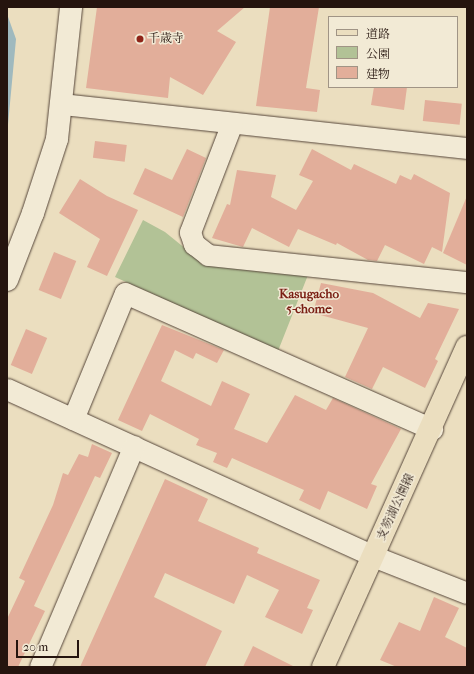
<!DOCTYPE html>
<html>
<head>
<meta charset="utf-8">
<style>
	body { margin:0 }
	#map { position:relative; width:474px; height:674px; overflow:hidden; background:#ebdebf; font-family:"IM FELL French Canon","Noto Serif JP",serif }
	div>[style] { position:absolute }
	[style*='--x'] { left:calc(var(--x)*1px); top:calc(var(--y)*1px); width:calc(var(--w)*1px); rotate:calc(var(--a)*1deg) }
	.green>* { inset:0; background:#b2c296 }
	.water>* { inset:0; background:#9fb9be }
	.building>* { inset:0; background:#e2ae9a; transform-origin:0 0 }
	.roads { filter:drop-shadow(0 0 1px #56463a) drop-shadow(0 0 1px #56463a) }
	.street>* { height:21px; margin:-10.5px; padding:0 10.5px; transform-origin:10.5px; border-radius:10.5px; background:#f2ead5 }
	.secondary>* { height:22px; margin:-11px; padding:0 11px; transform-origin:11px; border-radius:11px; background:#f2ead5 }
	.primary>* { height:22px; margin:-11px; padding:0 11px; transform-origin:11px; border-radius:11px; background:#ebdebf }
	.dots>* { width:11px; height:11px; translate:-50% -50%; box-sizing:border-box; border:2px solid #f2ead5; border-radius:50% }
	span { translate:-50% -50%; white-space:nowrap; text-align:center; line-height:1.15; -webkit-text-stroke:3px #f2ead5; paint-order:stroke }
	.poi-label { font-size:12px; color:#25140e }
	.left { translate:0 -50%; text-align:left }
	.street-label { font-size:12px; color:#25140e }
	.neighbourhood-label { font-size:13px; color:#7a1f14; font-weight:700 }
	.frame { position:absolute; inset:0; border:8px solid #25140e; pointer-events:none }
	.legend { position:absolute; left:328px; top:16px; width:130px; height:72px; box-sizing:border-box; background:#f2ead5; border:1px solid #a09485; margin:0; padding:5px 7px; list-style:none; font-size:12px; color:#25140e }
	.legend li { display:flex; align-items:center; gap:8px; height:20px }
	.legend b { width:20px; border:1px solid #a09485 }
	.scale { position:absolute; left:16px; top:640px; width:63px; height:18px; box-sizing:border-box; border:2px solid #25140e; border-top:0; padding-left:5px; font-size:12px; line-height:14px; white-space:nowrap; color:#25140e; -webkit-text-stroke:3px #f2ead5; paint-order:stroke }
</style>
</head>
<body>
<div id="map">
	<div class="green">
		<div style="clip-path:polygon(143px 220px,165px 232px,197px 258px,308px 275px,278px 351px,115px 277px)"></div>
	</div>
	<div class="water">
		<div style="clip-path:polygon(7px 14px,16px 39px,7px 135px)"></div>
	</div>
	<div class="building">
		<div style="clip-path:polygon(97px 7px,245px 7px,217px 31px,236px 42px,203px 95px,170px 77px,168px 98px,86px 88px)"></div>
		<div style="clip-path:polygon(270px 7px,319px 7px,306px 88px,320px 90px,317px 112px,256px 106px)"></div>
		<div style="clip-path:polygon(374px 87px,407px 87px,404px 110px,371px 105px)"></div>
		<div style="left:425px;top:100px;width:37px;height:21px;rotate:6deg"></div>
		<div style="left:95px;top:141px;width:32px;height:17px;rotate:7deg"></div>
		<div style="clip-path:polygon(187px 149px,206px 158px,183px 217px,133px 194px,145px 168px,172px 180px)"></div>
		<div style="clip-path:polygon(312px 149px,351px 170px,354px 164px,396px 184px,400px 175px,411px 180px,414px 174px,450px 193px,442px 252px,432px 247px,424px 264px,385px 245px,377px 261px,368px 260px,337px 243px,336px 245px,298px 229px,289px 247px,252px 228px,243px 247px,212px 238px,227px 204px,230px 205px,237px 170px,276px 175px,271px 197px,296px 210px,313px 181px,299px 175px)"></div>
		<div style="clip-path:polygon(80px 179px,107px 196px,138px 210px,107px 276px,87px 267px,100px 239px,59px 213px)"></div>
		<div style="clip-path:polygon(467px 196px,467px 265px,443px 253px)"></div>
		<div style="left:54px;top:252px;width:24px;height:41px;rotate:22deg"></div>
		<div style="clip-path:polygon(321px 283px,373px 293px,420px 318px,428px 303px,459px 309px,435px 359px,438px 361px,425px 388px,383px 367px,372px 389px,345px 377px,368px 328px,313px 313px)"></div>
		<div style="clip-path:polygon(162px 325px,224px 350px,217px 363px,196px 353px,193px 359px,175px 350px,161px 381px,211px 406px,222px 381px,250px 394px,234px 429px,267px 443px,295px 395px,326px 410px,333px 398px,401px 429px,371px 484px,377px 486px,367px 509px,328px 491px,320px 510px,299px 500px,304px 490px,232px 458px,227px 468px,213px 462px,217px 453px,196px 445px,199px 439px,150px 414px,142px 431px,118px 420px)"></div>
		<div style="left:26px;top:329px;width:23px;height:39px;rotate:23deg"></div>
		<div style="clip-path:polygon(92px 444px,112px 453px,100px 478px,95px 476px,34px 606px,45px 611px,18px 667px,7px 667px,7px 619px,25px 581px,19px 578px,53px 505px,63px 473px,68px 475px,79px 454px,88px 457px)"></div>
		<div style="clip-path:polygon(165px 479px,208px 499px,198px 521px,259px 548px,257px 553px,320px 580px,307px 608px,313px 610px,302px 634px,265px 617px,279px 590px,247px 575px,234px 604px,165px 573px,154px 597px,222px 631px,205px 667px,80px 667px)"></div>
		<div style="clip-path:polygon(434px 597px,459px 608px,445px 637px,467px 648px,467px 667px,397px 667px,380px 660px,399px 622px,420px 631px)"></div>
		<div style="clip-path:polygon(253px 646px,295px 667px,243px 667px)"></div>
	</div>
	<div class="roads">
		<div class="street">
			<div style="--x:62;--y:104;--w:407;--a:6.2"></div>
			<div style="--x:232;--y:123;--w:117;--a:111.1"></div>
			<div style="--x:190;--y:232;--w:13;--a:72"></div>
			<div style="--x:194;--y:244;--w:18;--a:38"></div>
			<div style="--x:208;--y:255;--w:260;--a:6"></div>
			<div style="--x:7;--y:389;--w:402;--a:24.5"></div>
			<div style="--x:373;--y:556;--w:101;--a:21.5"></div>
			<div style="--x:73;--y:419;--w:136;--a:-67.6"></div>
			<div style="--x:125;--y:293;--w:336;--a:23.9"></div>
			<div style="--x:40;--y:667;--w:240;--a:-67"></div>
		</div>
		<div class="secondary">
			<div style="--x:7;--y:280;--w:72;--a:-68.8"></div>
			<div style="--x:33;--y:213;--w:78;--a:-72"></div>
			<div style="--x:57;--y:139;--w:133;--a:-83.9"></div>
		</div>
		<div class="primary">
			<div style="--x:323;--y:667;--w:351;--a:-65.8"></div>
		</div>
	</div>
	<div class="dots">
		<div style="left:140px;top:39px;background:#8f2418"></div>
	</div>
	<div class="poi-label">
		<span class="left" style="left:148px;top:39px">千歳寺</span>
	</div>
	<div class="street-label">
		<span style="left:396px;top:507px;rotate:-65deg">支笏湖公園線</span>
	</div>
	<div class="neighbourhood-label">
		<span style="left:309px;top:302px">Kasugacho<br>5-chome</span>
	</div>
	<div class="frame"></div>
	<ul class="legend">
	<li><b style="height:5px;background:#ebdebf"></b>道路</li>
	<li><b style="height:11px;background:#b2c296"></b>公園</li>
	<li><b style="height:11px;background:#e2ae9a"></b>建物</li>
	</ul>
	<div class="scale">20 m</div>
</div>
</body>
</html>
